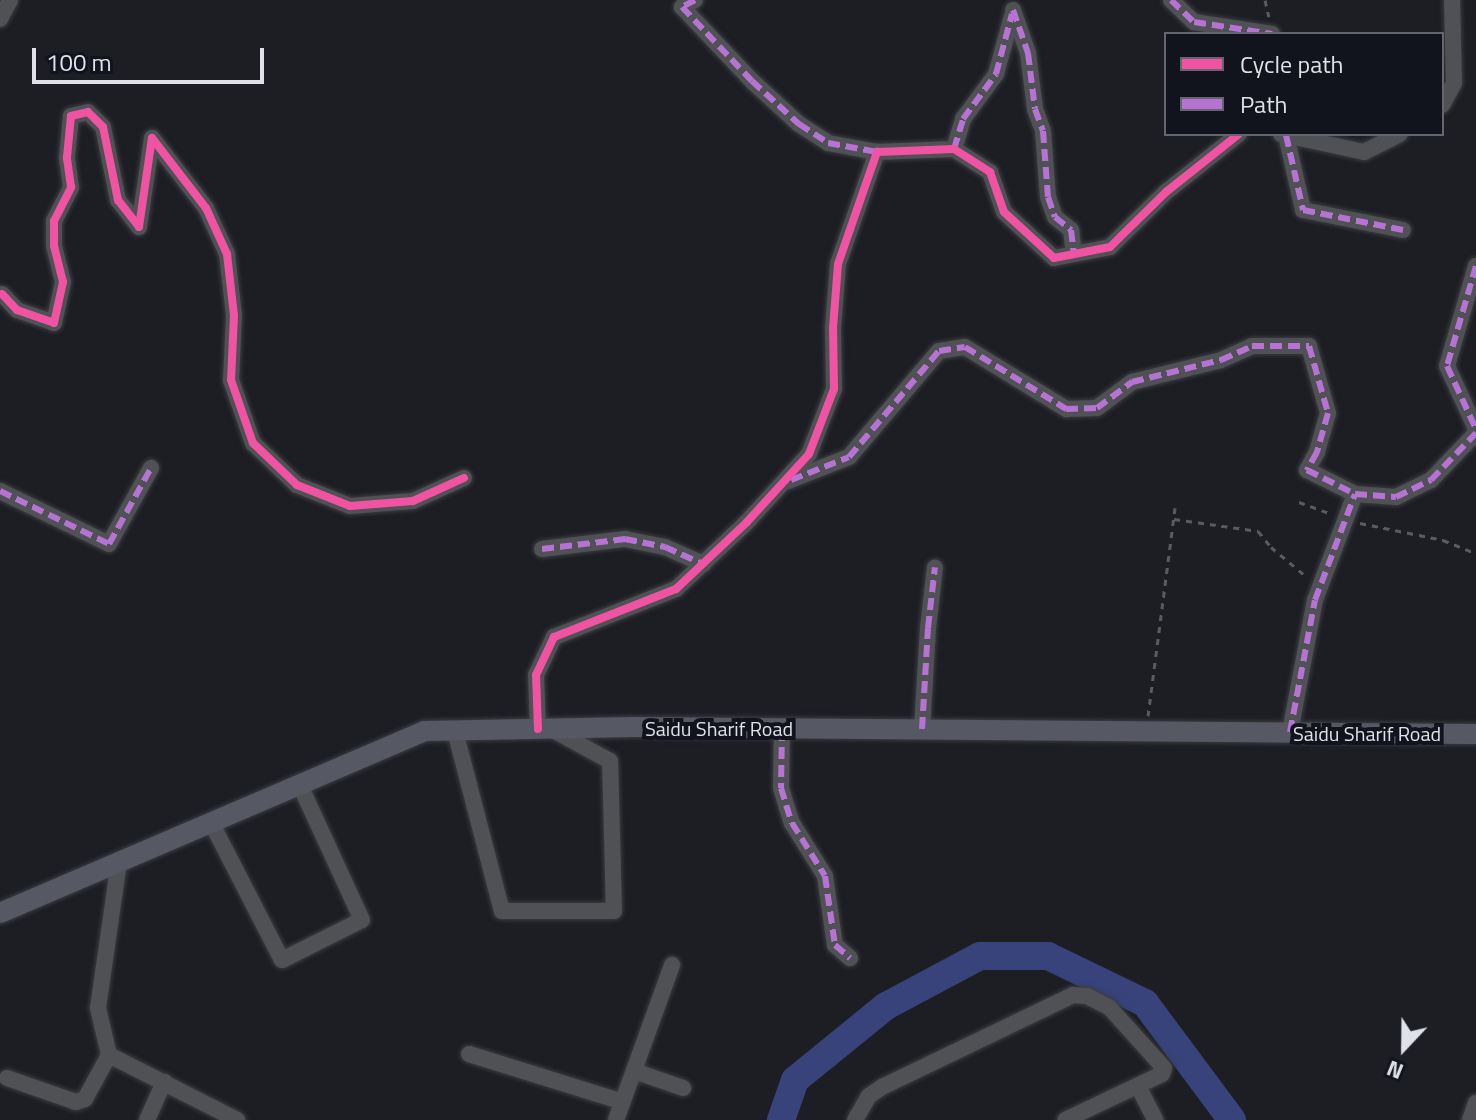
<!DOCTYPE html>
<html>
<head>
<meta charset="utf-8">
<style>
	body { margin:0 }
	#map { position:relative; width:1476px; height:1120px; overflow:hidden; background:#1d1e23; font-family:"Titillium Web",sans-serif }
	div>[style] { position:absolute }
	[style*='--x'] { left:calc(var(--x)*1px); top:calc(var(--y)*1px); width:calc(var(--w)*1px); rotate:calc(var(--a)*1deg) }
	.river>* { height:28px; margin:-14px; padding:0 14px; transform-origin:14px; border-radius:14px; background:#37437a }
	.path>* { height:3px; margin-top:-1.5px; transform-origin:0; background:repeating-linear-gradient(90deg,#5a5b5e 0 6px,transparent 0 12px) }
	.roads { filter:drop-shadow(0 0 2px #3a3c40) drop-shadow(0 0 2px #3a3c40) }
	.minor>* { height:16px; margin:-8px; padding:0 8px; transform-origin:8px; border-radius:8px; background:#505155 }
	.major>* { height:20px; margin:-10px; padding:0 10px; transform-origin:10px; border-radius:10px; background:#565964 }
	.quiet>* { height:6px; margin-top:-3px; transform-origin:0; background:repeating-linear-gradient(90deg,#b673d3 0 12px,transparent 0 18px) }
	.cycleway>* { height:8px; margin:-4px; padding:0 4px; transform-origin:4px; border-radius:4px; background:#f153a3 }
	span { translate:-50% -50%; white-space:nowrap; text-align:center; line-height:1.15; -webkit-text-stroke:8px #11141d; paint-order:stroke }
	.street-label { font-size:20px; color:#e0e2e9 }
	.legend { position:absolute; left:1164px; top:32px; width:280px; height:104px; box-sizing:border-box; background:#11141d; border:2px solid #64666f; margin:0; padding:10px 14px; list-style:none; font-size:24px; color:#e0e2e9 }
	.legend li { display:flex; align-items:center; gap:16px; height:40px }
	.legend b { width:40px; border:2px solid #64666f }
	.north { position:absolute; left:1364px; top:1008px; width:80px; height:80px; -webkit-text-stroke:6px #11141d; paint-order:stroke; rotate:202deg; font-size:22px; font-weight:700; line-height:32px; text-align:center; color:#e0e2e9 }
	.north::after { content:''; display:block; margin:auto; width:28px; height:36px; background:#e0e2e9; clip-path:polygon(50% 0,100% 100%,50% 72%,0 100%) }
	.scale { position:absolute; left:32px; top:48px; width:232px; height:36px; box-sizing:border-box; border:4px solid #e0e2e9; border-top:0; padding-left:10px; font-size:24px; line-height:28px; white-space:nowrap; color:#e0e2e9; -webkit-text-stroke:6px #11141d; paint-order:stroke }
</style>
</head>
<body>
<div id="map">
	<div class="river">
		<div style="--x:781;--y:1120;--w:42;--a:-70.7"></div>
		<div style="--x:795;--y:1080;--w:117;--a:-39.1"></div>
		<div style="--x:886;--y:1006;--w:106;--a:-28"></div>
		<div style="--x:980;--y:956;--w:68;--a:0"></div>
		<div style="--x:1048;--y:956;--w:108;--a:25.9"></div>
		<div style="--x:1145;--y:1003;--w:146;--a:53.4"></div>
	</div>
	<div class="path">
		<div style="--x:1265;--y:0;--w:17;--a:77"></div>
		<div style="--x:1299;--y:502;--w:33;--a:20"></div>
		<div style="--x:1174;--y:519;--w:85;--a:8.1"></div>
		<div style="--x:1258;--y:531;--w:21;--a:51"></div>
		<div style="--x:1271;--y:547;--w:47;--a:39.8"></div>
		<div style="--x:1360;--y:523;--w:85;--a:11.6"></div>
		<div style="--x:1443;--y:540;--w:35;--a:22"></div>
		<div style="--x:1148;--y:716;--w:210;--a:-82.6"></div>
	</div>
	<div class="roads">
		<div class="minor">
			<div style="--x:695;--y:0;--w:15;--a:152"></div>
			<div style="--x:682;--y:7;--w:102;--a:46.6"></div>
			<div style="--x:752;--y:81;--w:64;--a:42.5"></div>
			<div style="--x:799;--y:124;--w:35;--a:33"></div>
			<div style="--x:828;--y:143;--w:50;--a:10.4"></div>
			<div style="--x:1171;--y:0;--w:32;--a:44"></div>
			<div style="--x:1194;--y:22;--w:79;--a:8.7"></div>
			<div style="--x:1013;--y:10;--w:46;--a:70.8"></div>
			<div style="--x:1028;--y:53;--w:56;--a:82.9"></div>
			<div style="--x:1035;--y:109;--w:23;--a:70"></div>
			<div style="--x:1043;--y:131;--w:66;--a:85.7"></div>
			<div style="--x:1048;--y:197;--w:21;--a:71"></div>
			<div style="--x:1055;--y:217;--w:21;--a:39"></div>
			<div style="--x:1071;--y:230;--w:24;--a:83"></div>
			<div style="--x:0;--y:19;--w:21;--a:-62"></div>
			<div style="--x:1442;--y:105;--w:25;--a:-61"></div>
			<div style="--x:1454;--y:83;--w:83;--a:-91.4"></div>
			<div style="--x:1281;--y:134;--w:85;--a:12.2"></div>
			<div style="--x:1364;--y:152;--w:40;--a:-26.6"></div>
			<div style="--x:1286;--y:135;--w:77;--a:77.2"></div>
			<div style="--x:1303;--y:210;--w:102;--a:11.3"></div>
			<div style="--x:954;--y:149;--w:31;--a:-73"></div>
			<div style="--x:963;--y:119;--w:56;--a:-53.7"></div>
			<div style="--x:996;--y:74;--w:60;--a:-74.6"></div>
			<div style="--x:1476;--y:266;--w:104;--a:106.2"></div>
			<div style="--x:1447;--y:366;--w:69;--a:65.3"></div>
			<div style="--x:2;--y:294;--w:22;--a:47"></div>
			<div style="--x:17;--y:310;--w:39;--a:19"></div>
			<div style="--x:54;--y:323;--w:42;--a:-77.6"></div>
			<div style="--x:63;--y:282;--w:37;--a:-104"></div>
			<div style="--x:54;--y:246;--w:25;--a:-90"></div>
			<div style="--x:54;--y:221;--w:38;--a:-63"></div>
			<div style="--x:71;--y:187;--w:30;--a:-98"></div>
			<div style="--x:67;--y:157;--w:41;--a:-84.4"></div>
			<div style="--x:71;--y:116;--w:17;--a:-13"></div>
			<div style="--x:88;--y:112;--w:21;--a:45"></div>
			<div style="--x:103;--y:127;--w:75;--a:78.4"></div>
			<div style="--x:118;--y:200;--w:34;--a:52"></div>
			<div style="--x:139;--y:227;--w:90;--a:-81.7"></div>
			<div style="--x:152;--y:138;--w:88;--a:52.4"></div>
			<div style="--x:206;--y:208;--w:51;--a:65.5"></div>
			<div style="--x:227;--y:254;--w:61;--a:83.5"></div>
			<div style="--x:234;--y:315;--w:65;--a:92.6"></div>
			<div style="--x:231;--y:380;--w:67;--a:70.8"></div>
			<div style="--x:253;--y:443;--w:61;--a:43.7"></div>
			<div style="--x:297;--y:485;--w:57;--a:21.6"></div>
			<div style="--x:350;--y:506;--w:63;--a:-4.5"></div>
			<div style="--x:413;--y:501;--w:56;--a:-24.3"></div>
			<div style="--x:788;--y:481;--w:66;--a:-21.5"></div>
			<div style="--x:849;--y:457;--w:139;--a:-49.7"></div>
			<div style="--x:939;--y:351;--w:26;--a:-9"></div>
			<div style="--x:965;--y:347;--w:119;--a:31.5"></div>
			<div style="--x:1066;--y:409;--w:31;--a:-2"></div>
			<div style="--x:1097;--y:408;--w:44;--a:-36.6"></div>
			<div style="--x:1132;--y:382;--w:92;--a:-13.9"></div>
			<div style="--x:1221;--y:360;--w:34;--a:-24"></div>
			<div style="--x:1252;--y:346;--w:57;--a:0"></div>
			<div style="--x:1309;--y:346;--w:70;--a:74.2"></div>
			<div style="--x:1328;--y:413;--w:41;--a:105.8"></div>
			<div style="--x:1317;--y:452;--w:21;--a:119"></div>
			<div style="--x:1307;--y:470;--w:54;--a:26.6"></div>
			<div style="--x:0;--y:491;--w:121;--a:25.9"></div>
			<div style="--x:109;--y:544;--w:87;--a:-61.1"></div>
			<div style="--x:542;--y:549;--w:84;--a:-6.9"></div>
			<div style="--x:625;--y:539;--w:41;--a:11.3"></div>
			<div style="--x:665;--y:547;--w:42;--a:24.1"></div>
			<div style="--x:538;--y:729;--w:54;--a:-92.1"></div>
			<div style="--x:536;--y:675;--w:42;--a:-64.7"></div>
			<div style="--x:554;--y:637;--w:131;--a:-21.5"></div>
			<div style="--x:676;--y:589;--w:96;--a:-43.3"></div>
			<div style="--x:746;--y:523;--w:93;--a:-47.6"></div>
			<div style="--x:809;--y:454;--w:70;--a:-69"></div>
			<div style="--x:834;--y:389;--w:61;--a:-90.9"></div>
			<div style="--x:833;--y:328;--w:64;--a:-85.5"></div>
			<div style="--x:838;--y:264;--w:119;--a:-70.8"></div>
			<div style="--x:877;--y:152;--w:77;--a:-2.2"></div>
			<div style="--x:954;--y:149;--w:43;--a:32.6"></div>
			<div style="--x:990;--y:172;--w:42;--a:70.7"></div>
			<div style="--x:1004;--y:212;--w:68;--a:42.6"></div>
			<div style="--x:1054;--y:258;--w:57;--a:-11.1"></div>
			<div style="--x:1110;--y:247;--w:78;--a:-44.5"></div>
			<div style="--x:1166;--y:192;--w:93;--a:-38.5"></div>
			<div style="--x:782;--y:729;--w:59;--a:91"></div>
			<div style="--x:781;--y:788;--w:37;--a:73"></div>
			<div style="--x:792;--y:823;--w:62;--a:58.1"></div>
			<div style="--x:825;--y:876;--w:70;--a:81.8"></div>
			<div style="--x:835;--y:945;--w:20;--a:41"></div>
			<div style="--x:922;--y:729;--w:101;--a:-86.6"></div>
			<div style="--x:928;--y:628;--w:61;--a:-83.5"></div>
			<div style="--x:455;--y:731;--w:186;--a:75.4"></div>
			<div style="--x:502;--y:911;--w:112;--a:0"></div>
			<div style="--x:614;--y:911;--w:150;--a:-91.5"></div>
			<div style="--x:610;--y:761;--w:67;--a:-151.5"></div>
			<div style="--x:1290;--y:732;--w:134;--a:-79.3"></div>
			<div style="--x:1315;--y:600;--w:113;--a:-69.3"></div>
			<div style="--x:1355;--y:494;--w:41;--a:4.2"></div>
			<div style="--x:1396;--y:497;--w:39;--a:-26"></div>
			<div style="--x:1431;--y:480;--w:65;--a:-46.2"></div>
			<div style="--x:211;--y:822;--w:155;--a:62.8"></div>
			<div style="--x:282;--y:960;--w:89;--a:-26.6"></div>
			<div style="--x:362;--y:920;--w:149;--a:-114.7"></div>
			<div style="--x:119;--y:862;--w:148;--a:98.2"></div>
			<div style="--x:98;--y:1008;--w:48;--a:76.8"></div>
			<div style="--x:109;--y:1055;--w:144;--a:26.9"></div>
			<div style="--x:469;--y:1054;--w:161;--a:17.3"></div>
			<div style="--x:634;--y:1071;--w:52;--a:19.1"></div>
			<div style="--x:7;--y:1078;--w:73;--a:19.2"></div>
			<div style="--x:76;--y:1102;--w:9;--a:-18"></div>
			<div style="--x:85;--y:1099;--w:50;--a:-61.4"></div>
			<div style="--x:1138;--y:1086;--w:38;--a:63"></div>
			<div style="--x:147;--y:1120;--w:42;--a:-65.9"></div>
			<div style="--x:616;--y:1120;--w:165;--a:-70.1"></div>
			<div style="--x:855;--y:1120;--w:28;--a:-60"></div>
			<div style="--x:869;--y:1096;--w:16;--a:-35"></div>
			<div style="--x:882;--y:1087;--w:212;--a:-25.7"></div>
			<div style="--x:1073;--y:995;--w:14;--a:4"></div>
			<div style="--x:1087;--y:996;--w:25;--a:27"></div>
			<div style="--x:1109;--y:1007;--w:82;--a:48"></div>
			<div style="--x:1164;--y:1068;--w:6;--a:108"></div>
			<div style="--x:1162;--y:1074;--w:107;--a:154.6"></div>
			<div style="--x:1470;--y:1120;--w:18;--a:-71"></div>
		</div>
		<div class="major">
			<div style="--x:0;--y:913;--w:461;--a:-23.2"></div>
			<div style="--x:424;--y:731;--w:209;--a:-1.1"></div>
			<div style="--x:633;--y:727;--w:843;--a:0.48"></div>
		</div>
	</div>
	<div class="quiet">
		<div style="--x:695;--y:0;--w:15;--a:152"></div>
		<div style="--x:682;--y:7;--w:102;--a:46.6"></div>
		<div style="--x:752;--y:81;--w:64;--a:42.5"></div>
		<div style="--x:799;--y:124;--w:35;--a:33"></div>
		<div style="--x:828;--y:143;--w:50;--a:10.4"></div>
		<div style="--x:1171;--y:0;--w:32;--a:44"></div>
		<div style="--x:1194;--y:22;--w:79;--a:8.7"></div>
		<div style="--x:1013;--y:10;--w:46;--a:70.8"></div>
		<div style="--x:1028;--y:53;--w:56;--a:82.9"></div>
		<div style="--x:1035;--y:109;--w:23;--a:70"></div>
		<div style="--x:1043;--y:131;--w:66;--a:85.7"></div>
		<div style="--x:1048;--y:197;--w:21;--a:71"></div>
		<div style="--x:1055;--y:217;--w:21;--a:39"></div>
		<div style="--x:1071;--y:230;--w:24;--a:83"></div>
		<div style="--x:1286;--y:135;--w:77;--a:77.2"></div>
		<div style="--x:1303;--y:210;--w:102;--a:11.3"></div>
		<div style="--x:954;--y:149;--w:31;--a:-73"></div>
		<div style="--x:963;--y:119;--w:56;--a:-53.7"></div>
		<div style="--x:996;--y:74;--w:62;--a:-75.1"></div>
		<div style="--x:1476;--y:266;--w:104;--a:106.2"></div>
		<div style="--x:1447;--y:366;--w:69;--a:65.3"></div>
		<div style="--x:791;--y:480;--w:62;--a:-21.6"></div>
		<div style="--x:849;--y:457;--w:139;--a:-49.7"></div>
		<div style="--x:939;--y:351;--w:26;--a:-9"></div>
		<div style="--x:965;--y:347;--w:119;--a:31.5"></div>
		<div style="--x:1066;--y:409;--w:31;--a:-2"></div>
		<div style="--x:1097;--y:408;--w:44;--a:-36.6"></div>
		<div style="--x:1132;--y:382;--w:92;--a:-13.9"></div>
		<div style="--x:1221;--y:360;--w:34;--a:-24"></div>
		<div style="--x:1252;--y:346;--w:57;--a:0"></div>
		<div style="--x:1309;--y:346;--w:70;--a:74.2"></div>
		<div style="--x:1328;--y:413;--w:41;--a:105.8"></div>
		<div style="--x:1317;--y:452;--w:21;--a:119"></div>
		<div style="--x:1307;--y:470;--w:54;--a:26.6"></div>
		<div style="--x:0;--y:491;--w:121;--a:25.9"></div>
		<div style="--x:109;--y:544;--w:87;--a:-61.1"></div>
		<div style="--x:542;--y:549;--w:84;--a:-6.9"></div>
		<div style="--x:625;--y:539;--w:41;--a:11.3"></div>
		<div style="--x:665;--y:547;--w:42;--a:24.1"></div>
		<div style="--x:782;--y:729;--w:59;--a:91"></div>
		<div style="--x:781;--y:788;--w:37;--a:73"></div>
		<div style="--x:792;--y:823;--w:62;--a:58.1"></div>
		<div style="--x:825;--y:876;--w:70;--a:81.8"></div>
		<div style="--x:835;--y:945;--w:20;--a:41"></div>
		<div style="--x:922;--y:729;--w:101;--a:-86.6"></div>
		<div style="--x:928;--y:628;--w:61;--a:-83.5"></div>
		<div style="--x:1290;--y:732;--w:134;--a:-79.3"></div>
		<div style="--x:1315;--y:600;--w:113;--a:-69.3"></div>
		<div style="--x:1355;--y:494;--w:41;--a:4.2"></div>
		<div style="--x:1396;--y:497;--w:39;--a:-26"></div>
		<div style="--x:1431;--y:480;--w:65;--a:-46.2"></div>
	</div>
	<div class="cycleway">
		<div style="--x:2;--y:294;--w:22;--a:47"></div>
		<div style="--x:17;--y:310;--w:39;--a:19"></div>
		<div style="--x:54;--y:323;--w:42;--a:-77.6"></div>
		<div style="--x:63;--y:282;--w:37;--a:-104"></div>
		<div style="--x:54;--y:246;--w:25;--a:-90"></div>
		<div style="--x:54;--y:221;--w:38;--a:-63"></div>
		<div style="--x:71;--y:187;--w:30;--a:-98"></div>
		<div style="--x:67;--y:157;--w:41;--a:-84.4"></div>
		<div style="--x:71;--y:116;--w:17;--a:-13"></div>
		<div style="--x:88;--y:112;--w:21;--a:45"></div>
		<div style="--x:103;--y:127;--w:75;--a:78.4"></div>
		<div style="--x:118;--y:200;--w:34;--a:52"></div>
		<div style="--x:139;--y:227;--w:90;--a:-81.7"></div>
		<div style="--x:152;--y:138;--w:88;--a:52.4"></div>
		<div style="--x:206;--y:208;--w:51;--a:65.5"></div>
		<div style="--x:227;--y:254;--w:61;--a:83.5"></div>
		<div style="--x:234;--y:315;--w:65;--a:92.6"></div>
		<div style="--x:231;--y:380;--w:67;--a:70.8"></div>
		<div style="--x:253;--y:443;--w:61;--a:43.7"></div>
		<div style="--x:297;--y:485;--w:57;--a:21.6"></div>
		<div style="--x:350;--y:506;--w:63;--a:-4.5"></div>
		<div style="--x:413;--y:501;--w:56;--a:-24.3"></div>
		<div style="--x:538;--y:729;--w:54;--a:-92.1"></div>
		<div style="--x:536;--y:675;--w:42;--a:-64.7"></div>
		<div style="--x:554;--y:637;--w:131;--a:-21.5"></div>
		<div style="--x:676;--y:589;--w:96;--a:-43.3"></div>
		<div style="--x:746;--y:523;--w:93;--a:-47.6"></div>
		<div style="--x:809;--y:454;--w:70;--a:-69"></div>
		<div style="--x:834;--y:389;--w:61;--a:-90.9"></div>
		<div style="--x:833;--y:328;--w:64;--a:-85.5"></div>
		<div style="--x:838;--y:264;--w:119;--a:-70.8"></div>
		<div style="--x:877;--y:152;--w:77;--a:-2.2"></div>
		<div style="--x:954;--y:149;--w:43;--a:32.6"></div>
		<div style="--x:990;--y:172;--w:42;--a:70.7"></div>
		<div style="--x:1004;--y:212;--w:68;--a:42.6"></div>
		<div style="--x:1054;--y:258;--w:57;--a:-11.1"></div>
		<div style="--x:1110;--y:247;--w:78;--a:-44.5"></div>
		<div style="--x:1166;--y:192;--w:93;--a:-38.5"></div>
	</div>
	<div class="street-label">
		<span style="left:719px;top:728px">Saidu Sharif Road</span>
		<span style="left:1367px;top:733px">Saidu Sharif Road</span>
	</div>
	<ul class="legend">
	<li><b style="height:10px;background:#f153a3"></b>Cycle path</li>
	<li><b style="height:10px;background:#b673d3"></b>Path</li>
	</ul>
	<div class="north">N</div>
	<div class="scale">100 m</div>
</div>
</body>
</html>
